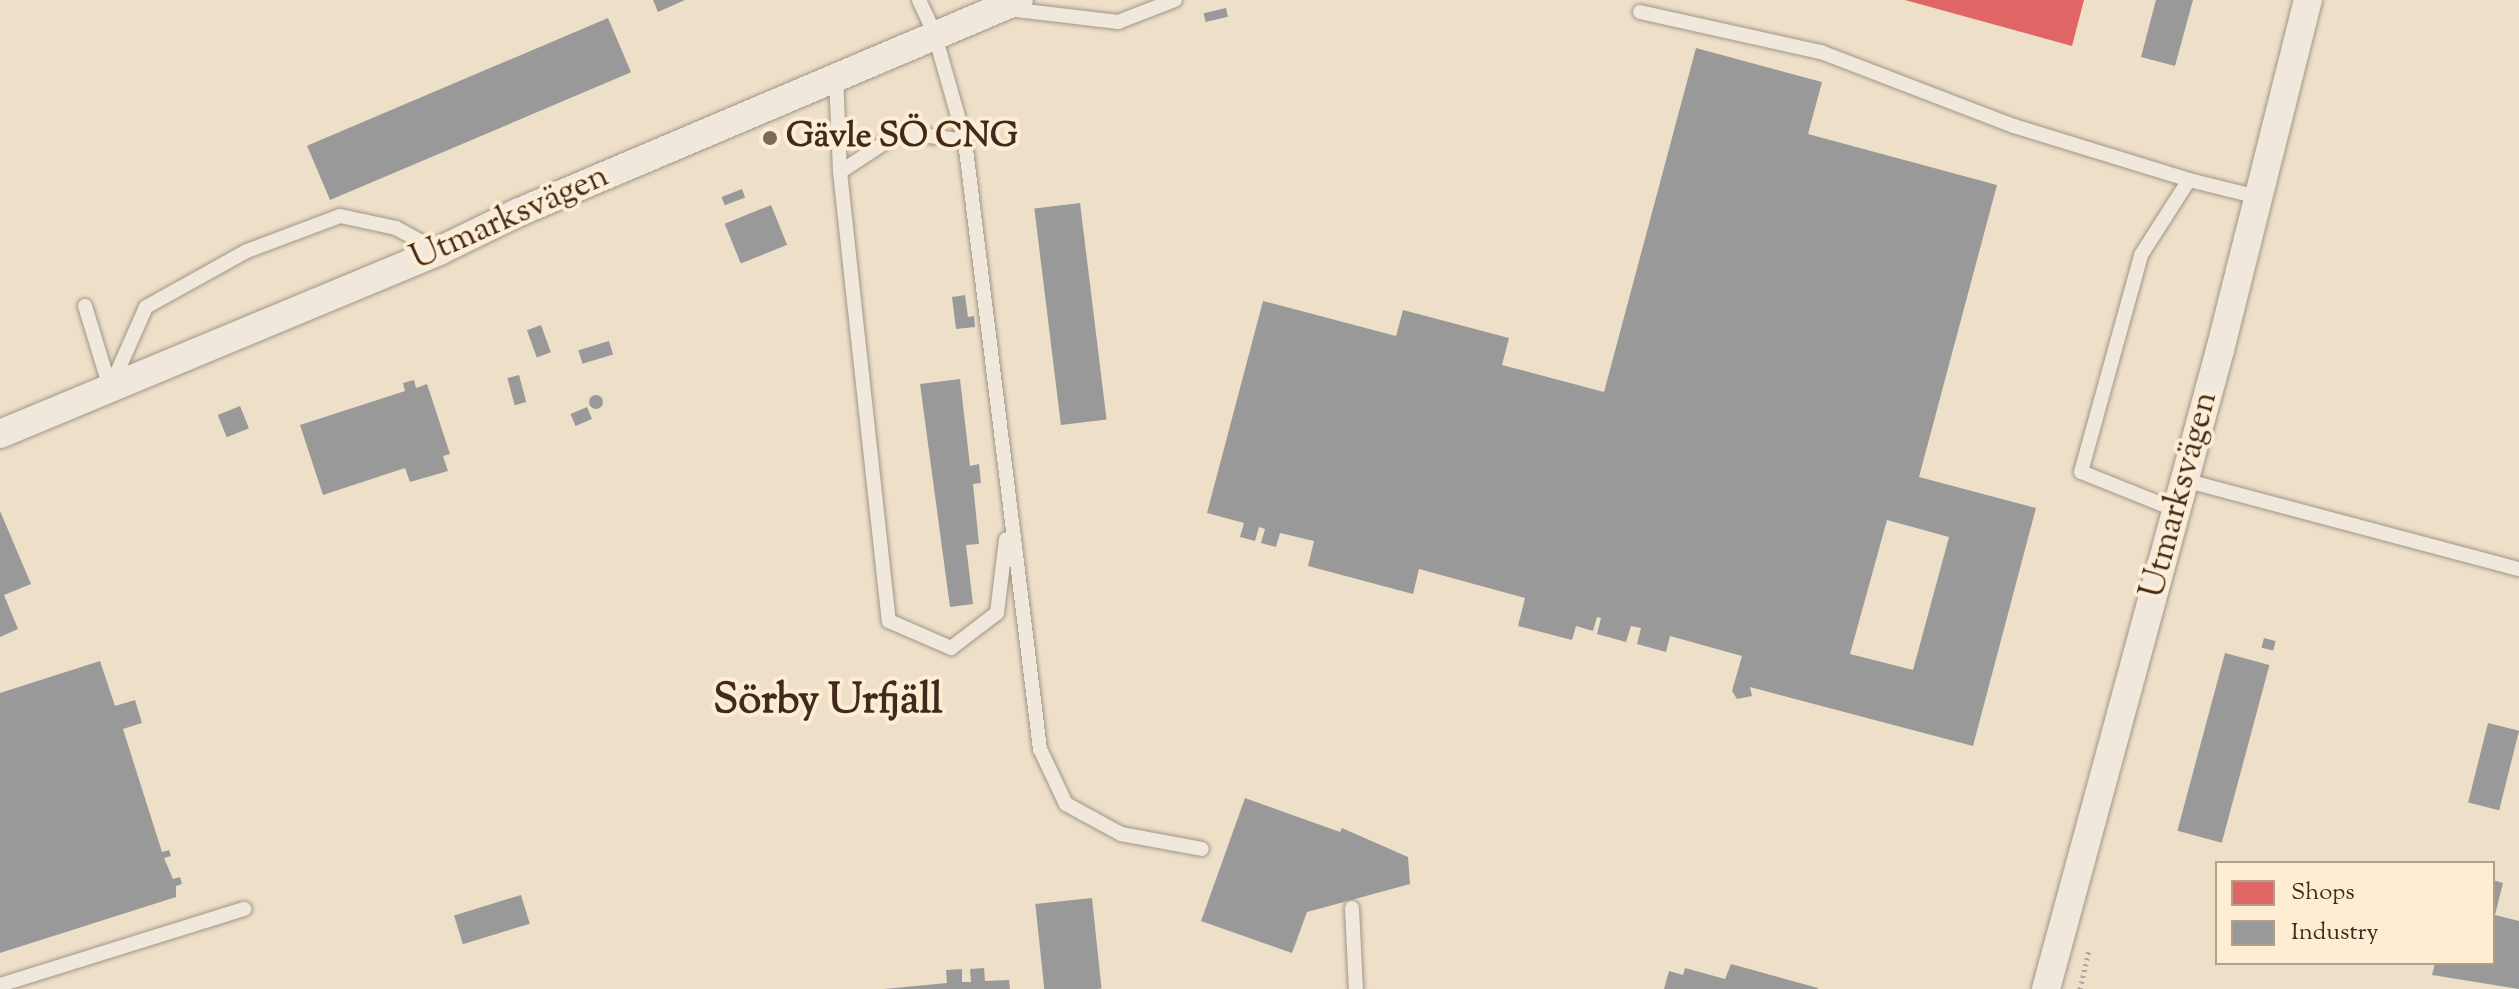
<!DOCTYPE html>
<html>
<head>
<meta charset="utf-8">
<style>
	body { margin:0 }
	#map { position:relative; width:2519px; height:989px; overflow:hidden; background:#eee0c8; font-family:"Sorts Mill Goudy",serif }
	div>[style] { position:absolute }
	[style*='--x'] { left:calc(var(--x)*1px); top:calc(var(--y)*1px); width:calc(var(--w)*1px); rotate:calc(var(--a)*1deg) }
	.shops>* { inset:0; background:#e06666 }
	.industry>* { inset:0; background:#999; transform-origin:0 0 }
	.round { border-radius:50% }
	.path>* { height:5px; margin-top:-2.5px; transform-origin:0; background:repeating-linear-gradient(90deg,#b0a89e 0 2px,transparent 0 6px) }
	.roads { filter:drop-shadow(0 0 2px #a19687) drop-shadow(0 0 2px #a19687) }
	.service>* { height:14px; margin:-7px; padding:0 7px; transform-origin:7px; border-radius:7px; background:#f0e8dc }
	.minor>* { height:28px; margin:-14px; padding:0 14px; transform-origin:14px; border-radius:14px; background:#f0e8dc }
	.dots>* { width:22px; height:22px; translate:-50% -50%; box-sizing:border-box; border:4px solid #feedd2; border-radius:50% }
	span { translate:-50% -50%; white-space:nowrap; text-align:center; line-height:1.15; -webkit-text-stroke:8px #feedd2; paint-order:stroke }
	.poi-label { font-size:34px; color:#41291d; font-weight:700 }
	.left { translate:0 -50%; text-align:left }
	.street-label { font-size:34px; color:#41291d }
	.district-label { font-size:42px; color:#41291d; font-weight:700 }
	.legend { position:absolute; left:2215px; top:861px; width:280px; height:104px; box-sizing:border-box; background:#feedd2; border:2px solid #b29f8a; margin:0; padding:10px 14px; list-style:none; font-size:24px; color:#41291d }
	.legend li { display:flex; align-items:center; gap:16px; height:40px }
	.legend b { width:40px; border:2px solid #b29f8a }
</style>
</head>
<body>
<div id="map">
	<div class="shops">
		<div style="clip-path:polygon(1905px 0,2084px 0,2072px 46px)"></div>
	</div>
	<div class="industry">
		<div style="clip-path:polygon(653px 0,685px 0,658px 12px)"></div>
		<div style="clip-path:polygon(2156px 0,2193px 0,2175px 66px,2141px 57px)"></div>
		<div style="left:1226px;top:8px;width:9px;height:23px;rotate:77deg"></div>
		<div style="left:608px;top:18px;width:59px;height:327px;rotate:67deg"></div>
		<div style="clip-path:polygon(evenodd,1696px 48px,1822px 82px,1808px 134px,1997px 185px,1919px 477px,2036px 508px,1973px 746px,1750px 687px,1752px 696px,1737px 699px,1732px 691px,1742px 656px,1670px 636px,1666px 652px,1637px 644px,1641px 628px,1631px 626px,1626px 642px,1597px 634px,1601px 618px,1597px 617px,1593px 631px,1576px 626px,1572px 640px,1518px 626px,1525px 598px,1419px 569px,1413px 594px,1308px 566px,1314px 541px,1280px 533px,1276px 547px,1261px 543px,1265px 529px,1259px 527px,1255px 541px,1240px 537px,1244px 523px,1207px 513px,1263px 301px,1396px 336px,1403px 310px,1509px 338px,1502px 365px,1604px 392px,1696px 48px,1887px 520px,1949px 537px,1913px 670px,1850px 654px,1887px 520px)"></div>
		<div style="left:742px;top:189px;width:9px;height:22px;rotate:69deg"></div>
		<div style="left:1080px;top:203px;width:218px;height:46px;rotate:83deg"></div>
		<div style="left:771px;top:205px;width:43px;height:50px;rotate:68deg"></div>
		<div style="clip-path:polygon(965px 295px,968px 317px,974px 316px,975px 327px,956px 329px,952px 297px)"></div>
		<div style="left:541px;top:325px;width:29px;height:15px;rotate:70deg"></div>
		<div style="left:609px;top:341px;width:14px;height:32px;rotate:73deg"></div>
		<div style="left:519px;top:375px;width:28px;height:12px;rotate:75deg"></div>
		<div style="clip-path:polygon(960px 379px,970px 466px,979px 464px,981px 483px,973px 484px,979px 544px,966px 545px,973px 604px,950px 607px,920px 384px)"></div>
		<div style="clip-path:polygon(414px 380px,416px 388px,427px 384px,450px 454px,443px 456px,448px 471px,410px 482px,405px 468px,323px 495px,300px 425px,405px 391px,403px 383px)"></div>
		<div class="round" style="left:589px;top:395px;width:14px;height:14px"></div>
		<div style="left:240px;top:406px;width:24px;height:24px;rotate:68deg"></div>
		<div style="left:587px;top:407px;width:13px;height:18px;rotate:67deg"></div>
		<div style="clip-path:polygon(0 511px,31px 584px,4px 595px,18px 629px,0 637px)"></div>
		<div style="left:2264px;top:638px;width:12px;height:10px;rotate:14deg"></div>
		<div style="left:2225px;top:653px;width:46px;height:184px;rotate:15deg"></div>
		<div style="clip-path:polygon(100px 661px,115px 706px,135px 700px,142px 723px,123px 729px,162px 852px,169px 850px,171px 856px,164px 858px,173px 879px,180px 877px,182px 884px,176px 886px,176px 897px,0 953px,0 693px)"></div>
		<div style="left:2488px;top:723px;width:32px;height:82px;rotate:14deg"></div>
		<div style="clip-path:polygon(1245px 798px,1340px 832px,1342px 828px,1408px 857px,1410px 884px,1307px 912px,1292px 953px,1201px 921px)"></div>
		<div style="clip-path:polygon(2493px 880px,2503px 883px,2495px 915px,2519px 921px,2519px 989px,2432px 975px,2435px 963px,2493px 963px)"></div>
		<div style="left:521px;top:895px;width:30px;height:70px;rotate:73deg"></div>
		<div style="left:1092px;top:898px;width:91px;height:57px;rotate:84deg"></div>
		<div style="clip-path:polygon(1731px 964px,1818px 988px,1818px 989px,1664px 989px,1669px 971px,1683px 975px,1685px 968px,1725px 979px)"></div>
		<div style="clip-path:polygon(984px 968px,985px 981px,1009px 980px,1010px 989px,884px 989px,947px 983px,946px 970px,962px 969px,962px 982px,971px 982px,970px 969px)"></div>
	</div>
	<div class="path">
		<div style="--x:2080;--y:989;--w:40;--a:-77"></div>
	</div>
	<div class="roads">
		<div class="service">
			<div style="--x:919;--y:0;--w:35;--a:65"></div>
			<div style="--x:934;--y:32;--w:113;--a:74.1"></div>
			<div style="--x:965;--y:141;--w:613;--a:82.97"></div>
			<div style="--x:1040;--y:749;--w:61;--a:64.7"></div>
			<div style="--x:1066;--y:804;--w:63;--a:28.6"></div>
			<div style="--x:1121;--y:834;--w:82;--a:10.5"></div>
			<div style="--x:1008;--y:9;--w:111;--a:6.7"></div>
			<div style="--x:1118;--y:22;--w:61;--a:-21.1"></div>
			<div style="--x:1640;--y:12;--w:185;--a:12.5"></div>
			<div style="--x:1821;--y:52;--w:207;--a:21"></div>
			<div style="--x:2014;--y:126;--w:183;--a:17.1"></div>
			<div style="--x:836;--y:76;--w:96;--a:87.6"></div>
			<div style="--x:840;--y:172;--w:452;--a:83.8"></div>
			<div style="--x:889;--y:621;--w:68;--a:23.5"></div>
			<div style="--x:951;--y:648;--w:58;--a:-37.3"></div>
			<div style="--x:997;--y:613;--w:74;--a:-83"></div>
			<div style="--x:840;--y:172;--w:73;--a:-33.3"></div>
			<div style="--x:901;--y:132;--w:65;--a:8"></div>
			<div style="--x:85;--y:306;--w:86;--a:73"></div>
			<div style="--x:111;--y:386;--w:86;--a:-66.1"></div>
			<div style="--x:146;--y:307;--w:115;--a:-29"></div>
			<div style="--x:247;--y:251;--w:99;--a:-20.6"></div>
			<div style="--x:340;--y:216;--w:57;--a:12.1"></div>
			<div style="--x:396;--y:228;--w:48;--a:28.7"></div>
			<div style="--x:2184;--y:480;--w:347;--a:14.9"></div>
			<div style="--x:2176;--y:510;--w:102;--a:-158.2"></div>
			<div style="--x:2081;--y:472;--w:225;--a:-74.5"></div>
			<div style="--x:2141;--y:255;--w:89;--a:-57.4"></div>
			<div style="--x:2189;--y:180;--w:71;--a:13.8"></div>
			<div style="--x:1352;--y:908;--w:81;--a:87.2"></div>
			<div style="--x:0;--y:985;--w:256;--a:-17.3"></div>
		</div>
		<div class="minor">
			<div style="--x:0;--y:434;--w:476;--a:-22.6"></div>
			<div style="--x:439;--y:251;--w:87;--a:-26"></div>
			<div style="--x:517;--y:213;--w:545;--a:-22.99"></div>
			<div style="--x:2046;--y:989;--w:662;--a:-74.77"></div>
			<div style="--x:2220;--y:350;--w:361;--a:-75.9"></div>
		</div>
	</div>
	<div class="dots">
		<div style="left:770px;top:138px;background:#7e6959"></div>
	</div>
	<div class="poi-label">
		<span class="left" style="left:786px;top:138px">Gävle SÖ CNG</span>
	</div>
	<div class="street-label">
		<span style="left:510px;top:218px;rotate:-24deg">Utmarksvägen</span>
		<span style="left:2180px;top:495px;rotate:-75deg">Utmarksvägen</span>
	</div>
	<div class="district-label">
		<span style="left:828px;top:702px">Sörby Urfjäll</span>
	</div>
	<ul class="legend">
	<li><b style="height:22px;background:#e06666"></b>Shops</li>
	<li><b style="height:22px;background:#999"></b>Industry</li>
	</ul>
</div>
</body>
</html>
